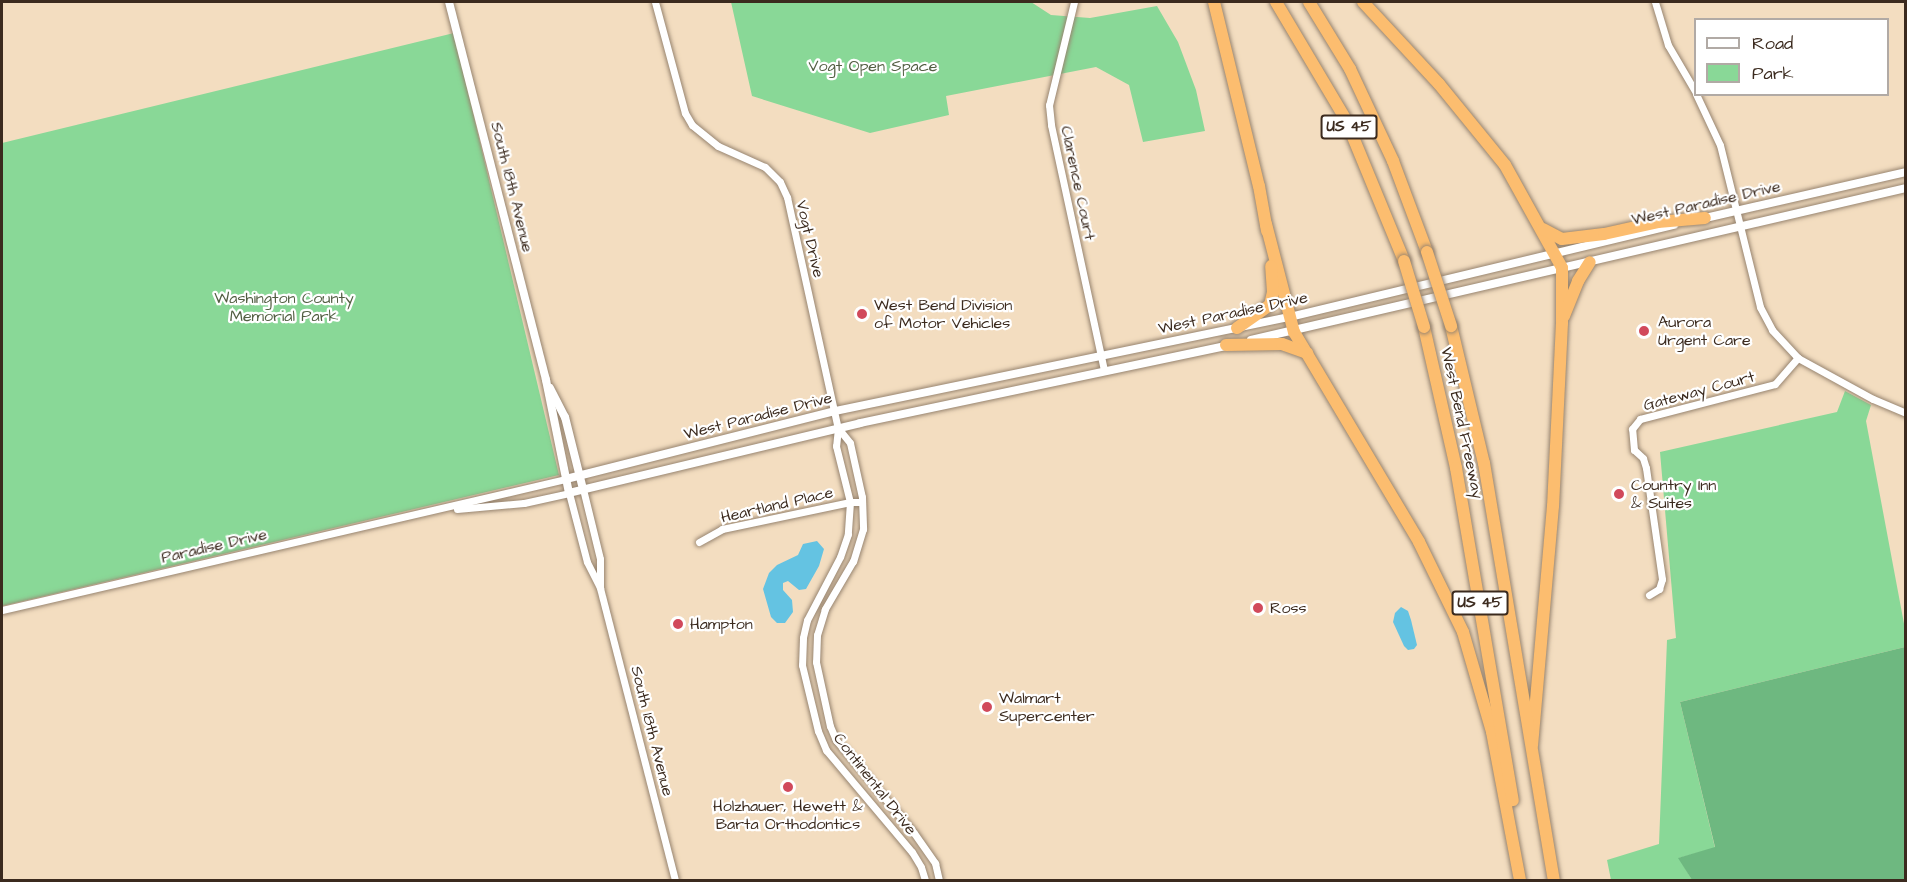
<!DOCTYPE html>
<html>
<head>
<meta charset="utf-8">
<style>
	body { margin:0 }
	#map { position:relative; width:1907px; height:882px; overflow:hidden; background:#f3ddc0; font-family:"Architects Daughter",sans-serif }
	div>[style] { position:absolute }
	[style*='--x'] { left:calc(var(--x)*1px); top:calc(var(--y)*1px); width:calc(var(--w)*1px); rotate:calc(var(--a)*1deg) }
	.green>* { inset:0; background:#89d897 }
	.forest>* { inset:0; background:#6eb880 }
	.water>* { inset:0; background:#64c3e2 }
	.roads { filter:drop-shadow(0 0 2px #97846f) drop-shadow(0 0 2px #97846f) }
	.minor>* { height:7px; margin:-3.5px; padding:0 3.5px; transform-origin:3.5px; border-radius:3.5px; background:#fff }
	.tertiary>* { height:8px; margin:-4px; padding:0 4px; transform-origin:4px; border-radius:4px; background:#fff }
	.motorway>* { height:12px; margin:-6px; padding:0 6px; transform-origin:6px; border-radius:6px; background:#fcbd6f }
	.bridges { filter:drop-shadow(0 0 2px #97846f) drop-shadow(0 0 2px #97846f) }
	.motorway-bridge>* { height:12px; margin:-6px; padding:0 6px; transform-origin:6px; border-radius:6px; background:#fcbd6f }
	.dots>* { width:16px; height:16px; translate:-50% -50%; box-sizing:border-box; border:3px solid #fff; border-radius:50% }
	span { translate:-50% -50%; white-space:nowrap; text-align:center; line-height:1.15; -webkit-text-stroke:4.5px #fff; paint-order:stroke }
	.shield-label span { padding:2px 4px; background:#fff; border:2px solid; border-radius:4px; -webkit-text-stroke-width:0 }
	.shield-label { font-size:15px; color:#3b2a1e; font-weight:700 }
	.park-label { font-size:16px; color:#525e42 }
	.street-label { font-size:16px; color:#3b2a1e }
	.poi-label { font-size:16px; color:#3b2a1e }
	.left { translate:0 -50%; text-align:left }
	.frame { position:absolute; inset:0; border:3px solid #3b2a1e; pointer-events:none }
	.legend { position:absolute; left:1694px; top:18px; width:195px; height:78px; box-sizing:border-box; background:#fff; border:2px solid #b1aaa5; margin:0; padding:8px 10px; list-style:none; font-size:18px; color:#3b2a1e }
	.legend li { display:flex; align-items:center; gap:12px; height:30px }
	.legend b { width:30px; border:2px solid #b1aaa5 }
</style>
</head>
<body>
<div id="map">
	<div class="green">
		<div style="clip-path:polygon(731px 2px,1031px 2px,1051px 15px,1090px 18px,1157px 6px,1178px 42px,1196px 90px,1205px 131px,1143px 142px,1129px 85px,1096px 67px,946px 96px,949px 115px,870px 133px,752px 96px)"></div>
		<div style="clip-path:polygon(454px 33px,559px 475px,2px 606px,2px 143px)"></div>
		<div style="clip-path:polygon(1845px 391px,1871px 405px,1866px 421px,1905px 629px,1905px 647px,1680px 702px,1715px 848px,1679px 858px,1692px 880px,1611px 880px,1607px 860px,1659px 844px,1667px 640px,1676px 638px,1660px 452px,1837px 412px)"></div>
	</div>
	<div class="forest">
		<div style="clip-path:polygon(1905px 647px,1905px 880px,1692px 880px,1678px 858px,1715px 847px,1680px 702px)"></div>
	</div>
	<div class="water">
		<div style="clip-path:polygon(817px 541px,824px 549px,819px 566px,806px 589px,799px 590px,788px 581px,783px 583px,783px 590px,792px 600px,793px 612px,785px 623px,777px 623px,771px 617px,763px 589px,769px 573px,777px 565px,798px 555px,803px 544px)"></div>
		<div style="clip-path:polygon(1401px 607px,1408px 611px,1411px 620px,1417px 645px,1414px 649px,1408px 650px,1404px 646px,1393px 622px,1395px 613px)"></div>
	</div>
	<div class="roads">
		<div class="minor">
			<div style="--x:655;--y:2;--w:115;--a:74.9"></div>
			<div style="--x:685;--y:113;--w:14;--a:60"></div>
			<div style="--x:692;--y:125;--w:33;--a:39"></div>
			<div style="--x:718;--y:146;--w:51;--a:24.1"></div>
			<div style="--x:765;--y:167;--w:21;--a:45"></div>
			<div style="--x:780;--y:182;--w:17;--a:65"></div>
			<div style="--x:787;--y:197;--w:237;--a:77.6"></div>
			<div style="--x:838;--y:428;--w:18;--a:96"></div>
			<div style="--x:836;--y:446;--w:58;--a:76"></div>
			<div style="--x:850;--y:502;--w:32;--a:94"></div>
			<div style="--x:848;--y:534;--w:24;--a:109"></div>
			<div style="--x:840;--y:557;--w:71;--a:117.6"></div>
			<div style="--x:807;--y:620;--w:18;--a:103"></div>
			<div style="--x:803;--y:638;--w:27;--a:92"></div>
			<div style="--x:802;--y:665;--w:68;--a:76.4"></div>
			<div style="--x:818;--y:731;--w:21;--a:67"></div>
			<div style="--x:826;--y:750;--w:133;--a:49.9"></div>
			<div style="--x:912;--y:852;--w:17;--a:59"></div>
			<div style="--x:921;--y:867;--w:14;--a:73"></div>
			<div style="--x:1074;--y:2;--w:106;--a:103.6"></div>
			<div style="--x:1049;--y:105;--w:20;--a:84"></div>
			<div style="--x:1051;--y:125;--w:251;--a:77.8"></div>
			<div style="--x:1655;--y:2;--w:45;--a:73.2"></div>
			<div style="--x:1668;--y:45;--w:56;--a:59.7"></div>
			<div style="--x:1696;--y:94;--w:56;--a:64.8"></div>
			<div style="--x:1720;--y:145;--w:167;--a:76.1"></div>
			<div style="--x:1760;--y:307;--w:26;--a:62"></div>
			<div style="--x:1772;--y:330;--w:38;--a:47"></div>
			<div style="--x:1798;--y:358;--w:85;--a:28.7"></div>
			<div style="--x:1873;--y:399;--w:36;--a:23"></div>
			<div style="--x:838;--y:428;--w:19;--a:51"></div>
			<div style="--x:850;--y:443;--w:55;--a:77.5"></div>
			<div style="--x:862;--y:497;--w:32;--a:88"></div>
			<div style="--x:863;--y:529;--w:34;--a:107"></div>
			<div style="--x:853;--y:561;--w:56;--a:120.3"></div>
			<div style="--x:825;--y:609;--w:27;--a:107"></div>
			<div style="--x:817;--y:635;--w:27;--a:92"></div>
			<div style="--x:816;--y:662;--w:66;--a:77.7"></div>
			<div style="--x:830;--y:726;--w:15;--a:67"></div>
			<div style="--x:836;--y:740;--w:121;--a:50"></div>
			<div style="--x:914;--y:833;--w:37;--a:55"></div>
			<div style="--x:935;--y:863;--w:17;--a:77"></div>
			<div style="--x:583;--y:489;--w:72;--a:76.3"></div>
			<div style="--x:600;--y:559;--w:27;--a:90"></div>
			<div style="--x:457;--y:509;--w:67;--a:-5.1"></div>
			<div style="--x:524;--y:503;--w:46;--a:-12.5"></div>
			<div style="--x:569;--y:493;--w:71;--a:75.4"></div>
			<div style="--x:587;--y:562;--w:29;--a:63"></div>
			<div style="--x:600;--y:588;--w:301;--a:75.6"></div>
			<div style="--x:699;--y:542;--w:26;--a:-29"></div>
			<div style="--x:722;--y:529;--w:131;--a:-11.9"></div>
			<div style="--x:850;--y:502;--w:12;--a:0"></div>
			<div style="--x:1649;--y:595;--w:12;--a:-31"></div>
			<div style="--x:1659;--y:589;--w:10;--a:-73"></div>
			<div style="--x:1662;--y:579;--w:112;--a:-98.2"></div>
			<div style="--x:1646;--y:468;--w:10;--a:-107"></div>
			<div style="--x:1643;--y:458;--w:12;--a:-138"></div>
			<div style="--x:1634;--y:450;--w:21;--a:-95"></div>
			<div style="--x:1632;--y:429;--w:13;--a:-51"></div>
			<div style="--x:1640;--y:419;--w:139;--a:-14.5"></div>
			<div style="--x:1775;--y:384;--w:35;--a:-49"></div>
			<div style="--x:2;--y:610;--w:579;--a:-13.08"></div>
		</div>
		<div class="tertiary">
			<div style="--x:449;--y:2;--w:390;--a:75.6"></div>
			<div style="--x:546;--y:380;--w:115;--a:78.5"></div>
			<div style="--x:569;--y:493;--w:299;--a:-13.5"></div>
			<div style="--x:860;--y:423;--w:378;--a:-11.9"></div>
			<div style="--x:1701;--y:219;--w:210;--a:-12.9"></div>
			<div style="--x:1251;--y:340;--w:672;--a:-13.06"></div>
			<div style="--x:550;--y:388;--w:33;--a:63"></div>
			<div style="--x:565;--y:417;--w:74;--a:76"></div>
			<div style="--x:566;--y:479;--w:277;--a:-14.2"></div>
			<div style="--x:835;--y:411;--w:465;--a:-11.7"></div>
			<div style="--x:1290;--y:317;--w:395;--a:-13.5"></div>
		</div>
		<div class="motorway">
			<div style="--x:1214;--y:2;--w:189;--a:76.3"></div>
			<div style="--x:1259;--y:186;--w:46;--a:79.9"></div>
			<div style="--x:1276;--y:2;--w:137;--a:59.3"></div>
			<div style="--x:1346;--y:120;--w:152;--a:67.6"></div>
			<div style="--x:1309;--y:2;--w:79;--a:58.5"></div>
			<div style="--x:1350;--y:69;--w:102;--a:64.9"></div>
			<div style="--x:1393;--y:161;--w:97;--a:69.5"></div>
			<div style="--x:1363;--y:2;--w:112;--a:47.2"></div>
			<div style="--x:1439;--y:84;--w:104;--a:50.8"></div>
			<div style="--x:1505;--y:165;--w:118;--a:61"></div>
			<div style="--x:1562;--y:268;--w:55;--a:90"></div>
			<div style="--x:1562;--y:323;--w:183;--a:92.8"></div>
			<div style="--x:1553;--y:506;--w:240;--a:95"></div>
			<div style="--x:1266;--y:224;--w:112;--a:75.5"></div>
			<div style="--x:1294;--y:332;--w:244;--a:59.2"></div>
			<div style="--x:1419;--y:542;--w:100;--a:63.9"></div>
			<div style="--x:1463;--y:632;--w:104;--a:73.8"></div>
			<div style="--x:1492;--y:732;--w:151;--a:79.3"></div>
			<div style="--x:1543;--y:229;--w:21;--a:28"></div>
			<div style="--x:1562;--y:239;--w:42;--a:-6.8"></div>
			<div style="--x:1604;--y:234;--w:55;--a:-12.5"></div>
			<div style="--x:1658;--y:222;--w:47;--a:-4.9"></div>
			<div style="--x:1564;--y:316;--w:38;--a:-68"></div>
			<div style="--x:1578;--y:281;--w:22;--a:-58"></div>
			<div style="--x:1451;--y:326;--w:141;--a:76.5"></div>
			<div style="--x:1484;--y:463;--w:423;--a:80.5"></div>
			<div style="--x:1424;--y:327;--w:145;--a:77.2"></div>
			<div style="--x:1456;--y:468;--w:337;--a:80.3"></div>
			<div style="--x:1237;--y:328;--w:40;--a:-34.9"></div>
			<div style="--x:1270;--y:305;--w:13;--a:-77"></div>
			<div style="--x:1273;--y:292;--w:26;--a:-94"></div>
			<div style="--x:1226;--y:345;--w:56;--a:-1"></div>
			<div style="--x:1282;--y:344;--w:27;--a:20"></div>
		</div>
	</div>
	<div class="bridges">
		<div class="motorway-bridge">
			<div style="--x:1427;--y:252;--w:78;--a:72"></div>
			<div style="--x:1404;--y:261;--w:69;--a:73.1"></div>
		</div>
	</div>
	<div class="dots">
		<div style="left:862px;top:314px;background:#d1495b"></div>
		<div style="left:1644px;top:331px;background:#d1495b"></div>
		<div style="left:1619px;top:494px;background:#d1495b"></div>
		<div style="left:1258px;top:608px;background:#d1495b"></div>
		<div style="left:678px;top:624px;background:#d1495b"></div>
		<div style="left:987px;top:707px;background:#d1495b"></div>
		<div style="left:788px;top:787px;background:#d1495b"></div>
	</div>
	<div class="shield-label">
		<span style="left:1349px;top:127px">US 45</span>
		<span style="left:1480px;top:603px">US 45</span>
	</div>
	<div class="park-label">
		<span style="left:873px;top:66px">Vogt Open Space</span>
		<span style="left:284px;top:307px">Washington County<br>Memorial Park</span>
	</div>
	<div class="street-label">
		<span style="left:1078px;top:183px;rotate:78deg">Clarence Court</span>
		<span style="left:512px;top:187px;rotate:76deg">South 18th Avenue</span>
		<span style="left:1706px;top:203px;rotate:-13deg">West Paradise Drive</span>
		<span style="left:810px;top:239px;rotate:77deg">Vogt Drive</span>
		<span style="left:1233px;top:313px;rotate:-12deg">West Paradise Drive</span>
		<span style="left:1699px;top:391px;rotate:-15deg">Gateway Court</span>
		<span style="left:758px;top:416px;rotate:-14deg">West Paradise Drive</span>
		<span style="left:1462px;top:423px;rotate:78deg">West Bend Freeway</span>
		<span style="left:777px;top:505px;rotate:-13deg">Heartland Place</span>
		<span style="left:214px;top:546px;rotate:-13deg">Paradise Drive</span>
		<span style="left:652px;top:731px;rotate:76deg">South 18th Avenue</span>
		<span style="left:875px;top:784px;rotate:52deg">Continental Drive</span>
	</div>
	<div class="poi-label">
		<span class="left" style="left:874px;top:314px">West Bend Division<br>of Motor Vehicles</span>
		<span class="left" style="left:1658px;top:331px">Aurora<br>Urgent Care</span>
		<span class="left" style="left:1631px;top:494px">Country Inn<br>&amp; Suites</span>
		<span class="left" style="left:1270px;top:608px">Ross</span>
		<span class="left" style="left:690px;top:624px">Hampton</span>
		<span class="left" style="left:999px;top:707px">Walmart<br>Supercenter</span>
		<span style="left:788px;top:815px">Holzhauer, Hewett &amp;<br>Barta Orthodontics</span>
	</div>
	<div class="frame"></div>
	<ul class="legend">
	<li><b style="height:8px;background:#fff"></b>Road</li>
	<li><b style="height:16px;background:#89d897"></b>Park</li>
	</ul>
</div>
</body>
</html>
